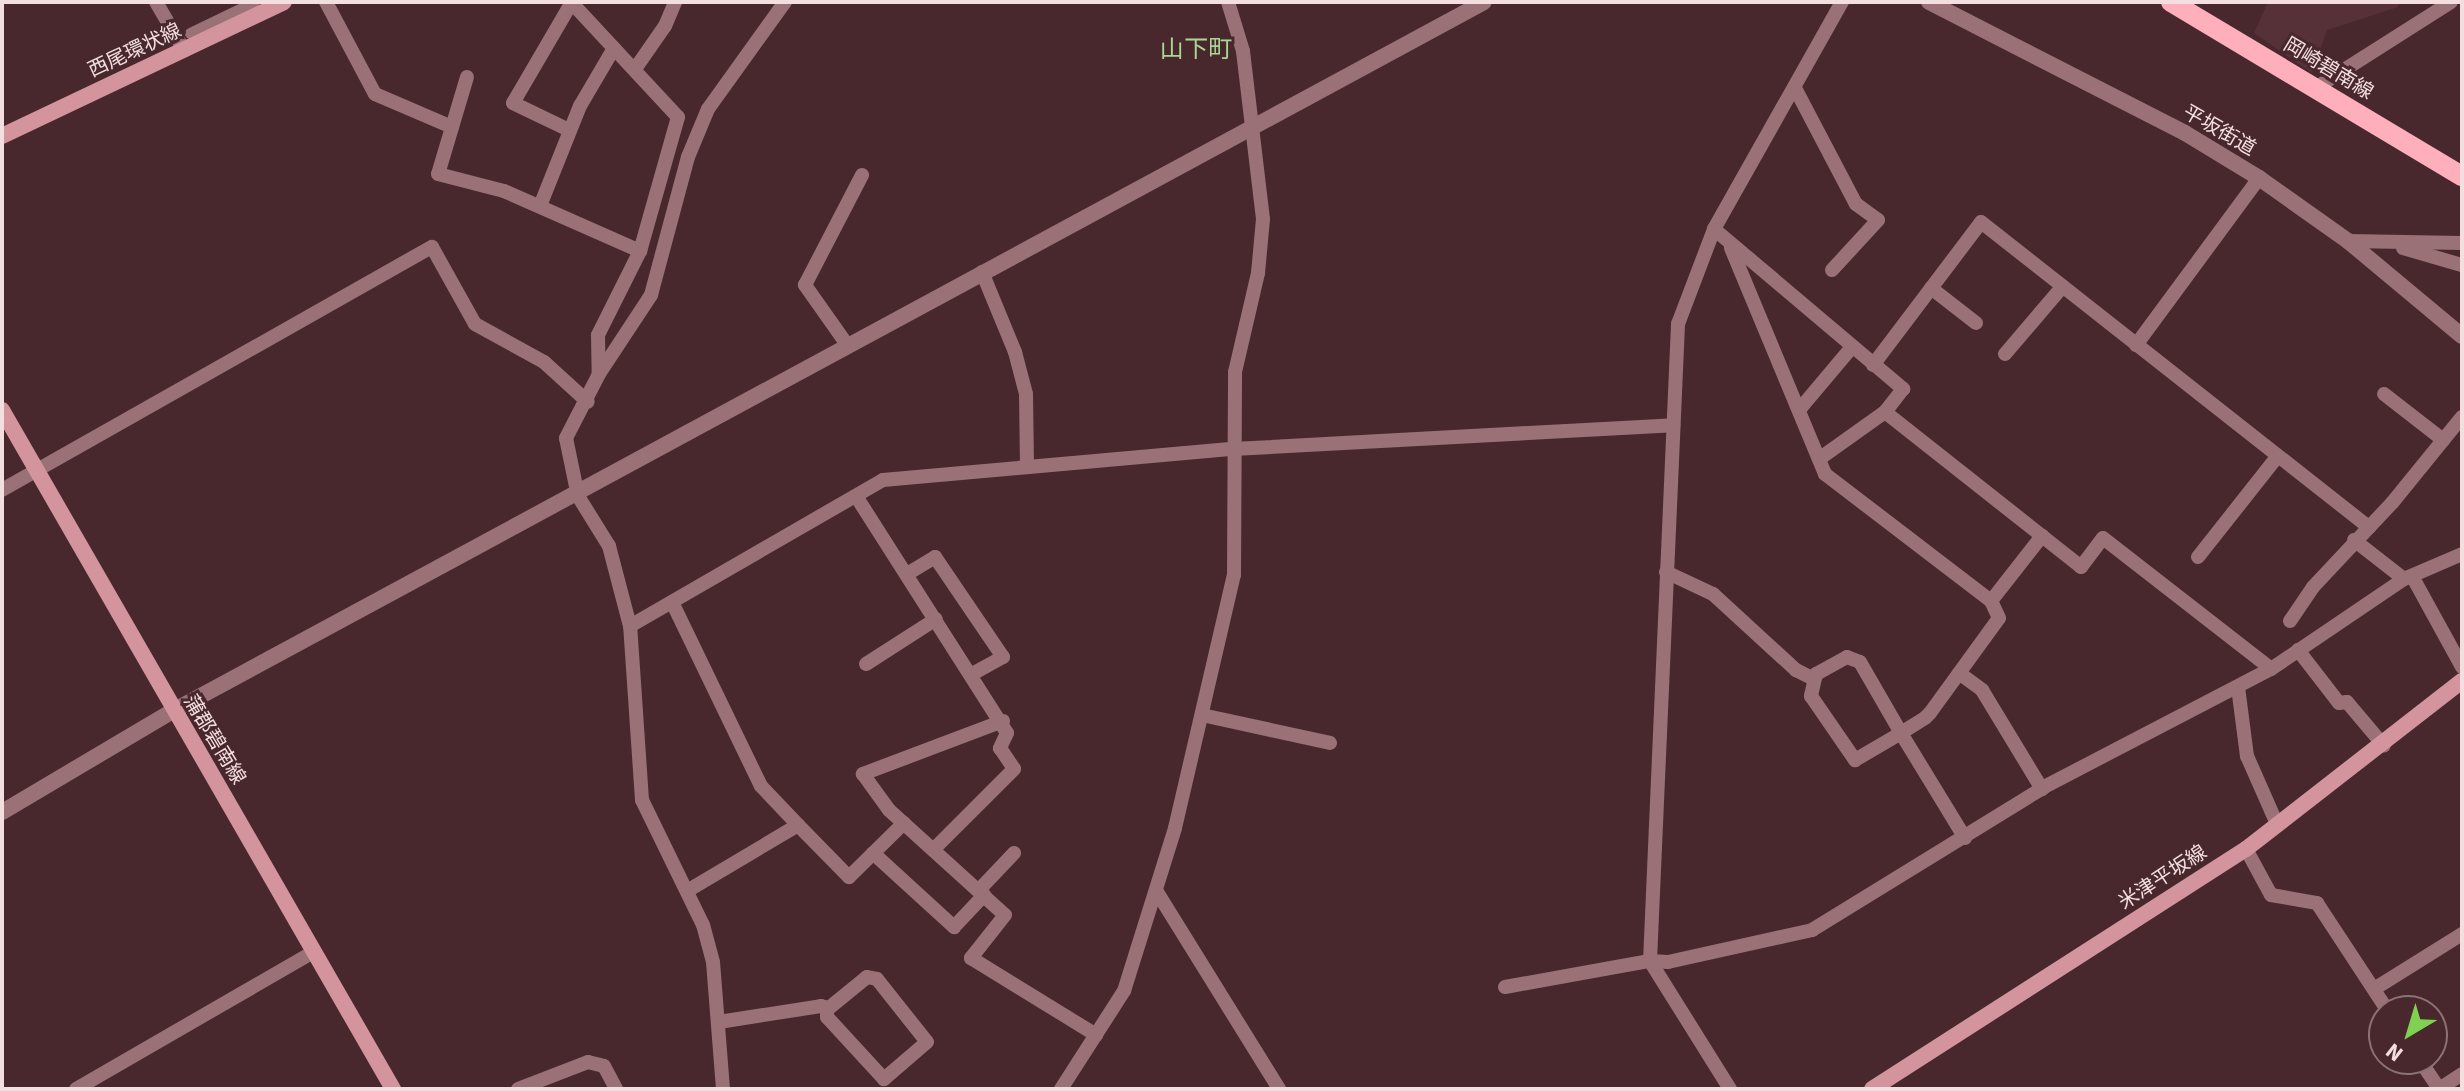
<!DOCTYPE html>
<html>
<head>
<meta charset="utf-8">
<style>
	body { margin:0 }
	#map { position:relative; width:2464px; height:1091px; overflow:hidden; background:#48282d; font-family:"Source Sans 3","Noto Sans JP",sans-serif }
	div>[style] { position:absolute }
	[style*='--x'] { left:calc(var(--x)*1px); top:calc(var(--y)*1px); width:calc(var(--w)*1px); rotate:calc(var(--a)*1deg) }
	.built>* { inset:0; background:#573138 }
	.pedestrian>* { height:11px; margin:-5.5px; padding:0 5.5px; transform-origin:5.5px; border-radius:5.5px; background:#997177 }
	.minor>* { height:14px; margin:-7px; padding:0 7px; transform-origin:7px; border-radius:7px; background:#997177 }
	.tertiary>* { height:16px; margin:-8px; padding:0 8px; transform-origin:8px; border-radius:8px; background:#997177 }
	.secondary>* { height:16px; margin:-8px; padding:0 8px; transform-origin:8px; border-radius:8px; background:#d3949e }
	.primary>* { height:20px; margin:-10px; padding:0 10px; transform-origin:10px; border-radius:10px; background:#ffaebb }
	span { translate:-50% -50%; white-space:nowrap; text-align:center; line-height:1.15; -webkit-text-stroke:6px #48282d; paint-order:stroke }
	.street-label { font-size:20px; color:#f3dee0 }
	.quarter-label { font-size:24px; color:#aad695 }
	.frame { position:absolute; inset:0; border:4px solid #f3dee0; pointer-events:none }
	.north { position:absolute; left:2368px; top:995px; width:80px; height:80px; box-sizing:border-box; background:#48282d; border:2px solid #8c7175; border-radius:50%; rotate:218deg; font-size:22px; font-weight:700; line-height:32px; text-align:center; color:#f3dee0 }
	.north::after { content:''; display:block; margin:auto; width:28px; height:36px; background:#80d051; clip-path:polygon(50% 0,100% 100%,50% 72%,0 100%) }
</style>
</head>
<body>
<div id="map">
	<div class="built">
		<div style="clip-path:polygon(2268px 2px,2399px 2px,2398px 7px,2327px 30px,2312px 73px,2254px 33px)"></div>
	</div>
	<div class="pedestrian">
		<div style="--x:190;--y:33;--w:71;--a:-25.8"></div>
	</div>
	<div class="minor">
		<div style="--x:156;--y:2;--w:56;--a:59.7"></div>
		<div style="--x:326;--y:2;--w:104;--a:62"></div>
		<div style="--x:375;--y:94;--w:84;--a:23.2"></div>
		<div style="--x:571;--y:2;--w:157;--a:47.1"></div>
		<div style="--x:678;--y:117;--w:139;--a:105.8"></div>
		<div style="--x:640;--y:251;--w:94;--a:116.6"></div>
		<div style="--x:598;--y:335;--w:39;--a:89"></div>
		<div style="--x:635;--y:69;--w:52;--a:-55.1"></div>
		<div style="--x:665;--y:26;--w:26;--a:-67"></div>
		<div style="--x:467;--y:77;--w:101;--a:106.6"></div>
		<div style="--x:438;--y:174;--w:68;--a:14.4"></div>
		<div style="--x:504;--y:191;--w:149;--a:23.8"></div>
		<div style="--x:1795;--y:88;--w:131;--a:62.3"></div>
		<div style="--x:1856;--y:204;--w:27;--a:36"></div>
		<div style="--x:1878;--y:220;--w:68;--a:132.6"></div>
		<div style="--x:2314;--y:89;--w:162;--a:-32.4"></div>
		<div style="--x:569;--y:130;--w:62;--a:-154.3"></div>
		<div style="--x:513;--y:103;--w:117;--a:-59.7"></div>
		<div style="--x:540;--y:206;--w:108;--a:-68.2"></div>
		<div style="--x:580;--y:106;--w:67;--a:-59.6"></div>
		<div style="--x:1714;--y:229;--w:248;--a:40.2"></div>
		<div style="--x:1903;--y:389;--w:29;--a:128"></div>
		<div style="--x:1885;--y:412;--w:250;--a:38.3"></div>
		<div style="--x:2081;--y:567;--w:36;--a:-53"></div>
		<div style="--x:2103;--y:538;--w:213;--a:37.9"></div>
		<div style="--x:2348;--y:241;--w:114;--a:1"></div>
		<div style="--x:1731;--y:248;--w:245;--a:67.4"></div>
		<div style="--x:1825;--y:474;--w:209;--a:37.4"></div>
		<div style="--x:1991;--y:601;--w:83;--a:-51.9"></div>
		<div style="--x:2403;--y:248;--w:61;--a:16.1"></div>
		<div style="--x:982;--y:272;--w:87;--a:67.6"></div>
		<div style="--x:1015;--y:352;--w:43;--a:75.3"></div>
		<div style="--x:1026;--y:394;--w:73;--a:89.2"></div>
		<div style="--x:1931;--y:288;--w:57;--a:37.9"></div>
		<div style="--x:2136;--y:345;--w:207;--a:-53.6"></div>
		<div style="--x:848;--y:346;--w:75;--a:-125.2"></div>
		<div style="--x:805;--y:285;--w:124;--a:-62.6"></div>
		<div style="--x:2005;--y:354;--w:89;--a:-49.5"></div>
		<div style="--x:1873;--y:365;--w:179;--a:-52.9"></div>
		<div style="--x:1981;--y:222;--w:494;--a:38.2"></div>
		<div style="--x:2384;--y:394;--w:75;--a:37.9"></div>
		<div style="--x:1799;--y:410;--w:82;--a:-49.9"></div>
		<div style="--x:1819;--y:459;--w:81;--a:-35.5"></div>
		<div style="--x:2;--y:490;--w:494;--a:-29.5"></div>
		<div style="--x:432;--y:247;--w:88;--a:60.8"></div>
		<div style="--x:475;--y:324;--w:79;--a:28.8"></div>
		<div style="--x:544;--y:362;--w:59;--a:42.3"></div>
		<div style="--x:856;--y:496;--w:281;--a:57.5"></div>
		<div style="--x:1007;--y:733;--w:17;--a:115"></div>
		<div style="--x:1000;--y:748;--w:25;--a:56"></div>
		<div style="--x:1014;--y:769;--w:113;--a:135"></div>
		<div style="--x:2354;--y:540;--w:63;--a:38"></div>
		<div style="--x:2198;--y:557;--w:127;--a:-51.7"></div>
		<div style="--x:1666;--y:572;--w:52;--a:25.1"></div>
		<div style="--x:1713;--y:594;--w:113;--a:42.5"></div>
		<div style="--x:1796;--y:670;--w:20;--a:27"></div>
		<div style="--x:907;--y:574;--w:33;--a:-31"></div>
		<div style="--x:935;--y:557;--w:121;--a:55.8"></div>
		<div style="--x:1003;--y:657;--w:35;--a:151"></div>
		<div style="--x:2412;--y:576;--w:104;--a:61.2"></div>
		<div style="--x:672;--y:602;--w:204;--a:64.2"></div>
		<div style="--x:761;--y:786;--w:54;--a:46.5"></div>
		<div style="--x:2290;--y:621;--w:41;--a:-55.9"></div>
		<div style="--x:2313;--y:587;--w:115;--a:-46.8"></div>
		<div style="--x:2392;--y:503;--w:111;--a:-50.9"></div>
		<div style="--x:630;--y:626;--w:292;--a:-30"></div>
		<div style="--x:883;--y:480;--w:351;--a:-5.1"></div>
		<div style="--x:1233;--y:449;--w:441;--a:-3.1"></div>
		<div style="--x:2298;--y:650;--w:67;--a:52.3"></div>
		<div style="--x:2339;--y:703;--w:8;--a:-7"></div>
		<div style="--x:2347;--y:702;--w:57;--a:49.9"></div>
		<div style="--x:866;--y:664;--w:83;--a:-32.7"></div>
		<div style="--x:1959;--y:673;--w:29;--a:36"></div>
		<div style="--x:1982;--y:690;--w:116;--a:58.8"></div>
		<div style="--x:2238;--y:687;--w:70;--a:82.6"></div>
		<div style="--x:2247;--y:756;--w:74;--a:66.2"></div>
		<div style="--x:1202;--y:715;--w:131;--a:12.3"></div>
		<div style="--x:1003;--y:721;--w:150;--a:159.3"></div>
		<div style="--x:863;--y:774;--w:44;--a:54.2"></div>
		<div style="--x:889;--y:810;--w:156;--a:42.2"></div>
		<div style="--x:1005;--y:915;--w:55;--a:128.3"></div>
		<div style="--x:971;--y:958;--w:147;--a:31.6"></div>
		<div style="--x:1965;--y:838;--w:123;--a:-121.4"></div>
		<div style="--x:1901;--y:733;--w:82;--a:-120"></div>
		<div style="--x:1860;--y:662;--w:14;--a:-159"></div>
		<div style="--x:1847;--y:657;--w:35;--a:151"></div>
		<div style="--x:1816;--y:674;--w:23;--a:103"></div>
		<div style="--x:1811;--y:696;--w:78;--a:55.5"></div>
		<div style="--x:1855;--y:760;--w:53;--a:-30.4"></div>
		<div style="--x:1901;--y:733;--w:28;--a:-32"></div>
		<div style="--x:1925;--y:718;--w:7;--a:-45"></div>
		<div style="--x:1930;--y:713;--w:117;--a:-54"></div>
		<div style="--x:1999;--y:618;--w:19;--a:-115"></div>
		<div style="--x:2246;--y:849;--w:52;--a:61.5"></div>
		<div style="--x:2271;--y:895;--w:47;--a:9.9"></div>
		<div style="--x:2317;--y:903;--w:129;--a:56.7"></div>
		<div style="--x:873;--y:853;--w:110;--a:42.4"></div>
		<div style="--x:954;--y:927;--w:44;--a:-46.8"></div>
		<div style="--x:979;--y:890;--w:51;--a:-46.6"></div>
		<div style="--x:687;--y:891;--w:129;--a:-30.7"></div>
		<div style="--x:798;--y:825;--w:73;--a:45.6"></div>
		<div style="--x:849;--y:877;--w:77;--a:-44.5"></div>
		<div style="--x:1157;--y:892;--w:232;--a:58.2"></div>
		<div style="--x:1505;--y:987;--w:147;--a:-10.2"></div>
		<div style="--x:1650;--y:961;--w:18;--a:3"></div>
		<div style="--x:1668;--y:962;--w:148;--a:-12.5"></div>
		<div style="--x:1812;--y:930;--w:273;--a:-31.6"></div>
		<div style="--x:2044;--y:787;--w:256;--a:-27.5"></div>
		<div style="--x:2271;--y:669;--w:161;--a:-34.1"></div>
		<div style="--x:2404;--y:579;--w:63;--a:-23.3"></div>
		<div style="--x:2374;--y:989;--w:104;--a:-32"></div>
		<div style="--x:719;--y:1022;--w:103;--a:-8.9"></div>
		<div style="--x:821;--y:1006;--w:8;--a:14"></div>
		<div style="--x:829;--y:1008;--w:49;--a:-39.2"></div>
		<div style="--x:867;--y:977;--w:10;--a:11"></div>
		<div style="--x:877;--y:979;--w:80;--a:51.6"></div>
		<div style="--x:927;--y:1042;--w:57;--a:139.3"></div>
		<div style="--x:884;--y:1079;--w:84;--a:-132.6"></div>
		<div style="--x:827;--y:1017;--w:9;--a:-90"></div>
		<div style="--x:2419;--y:1059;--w:36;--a:56"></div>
		<div style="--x:76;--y:1089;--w:272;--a:-30"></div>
		<div style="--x:518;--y:1089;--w:75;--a:-21.1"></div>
		<div style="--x:588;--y:1062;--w:16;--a:14"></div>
		<div style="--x:604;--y:1066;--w:26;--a:62"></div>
		<div style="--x:723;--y:1089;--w:127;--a:-94.5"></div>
		<div style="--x:713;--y:962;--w:38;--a:-105"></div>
		<div style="--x:703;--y:925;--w:139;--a:-116"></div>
		<div style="--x:642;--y:800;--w:174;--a:-93.9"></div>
		<div style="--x:630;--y:626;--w:83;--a:-104.7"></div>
		<div style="--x:609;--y:546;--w:59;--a:-121.8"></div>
		<div style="--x:578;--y:496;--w:59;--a:-101.7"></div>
		<div style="--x:566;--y:438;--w:72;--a:-62.7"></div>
		<div style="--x:599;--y:374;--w:95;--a:-56.6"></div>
		<div style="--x:651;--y:295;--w:143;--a:-75"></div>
		<div style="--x:688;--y:157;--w:52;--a:-67.4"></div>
		<div style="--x:708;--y:109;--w:132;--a:-54.3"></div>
		<div style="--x:1061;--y:1089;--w:117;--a:-57.3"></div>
		<div style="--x:1124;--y:991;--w:171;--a:-72.6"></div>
		<div style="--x:1175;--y:828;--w:260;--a:-76.9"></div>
		<div style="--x:1234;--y:575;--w:203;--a:-89.7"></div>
		<div style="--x:1235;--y:372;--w:102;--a:-76.9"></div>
		<div style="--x:1258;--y:273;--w:54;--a:-84.7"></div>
		<div style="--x:1263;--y:219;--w:169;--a:-96.8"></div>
		<div style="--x:1243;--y:51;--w:51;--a:-107"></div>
		<div style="--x:1730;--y:1089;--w:151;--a:-122"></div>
		<div style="--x:1650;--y:961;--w:638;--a:-87.48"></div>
		<div style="--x:1678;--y:324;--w:102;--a:-69.2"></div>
		<div style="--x:1714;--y:229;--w:261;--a:-60.6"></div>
		<div style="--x:2439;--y:1089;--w:27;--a:-33"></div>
	</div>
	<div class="tertiary">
		<div style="--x:1929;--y:2;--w:288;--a:27.1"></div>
		<div style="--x:2185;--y:133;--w:87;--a:31.3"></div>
		<div style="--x:2259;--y:178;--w:109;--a:35.3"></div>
		<div style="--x:2348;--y:241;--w:148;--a:39.8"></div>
		<div style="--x:2;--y:812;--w:199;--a:-30.6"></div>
		<div style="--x:173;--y:711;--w:1490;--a:-28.4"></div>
	</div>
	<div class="secondary">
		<div style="--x:2;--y:136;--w:312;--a:-25.4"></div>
		<div style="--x:2;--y:410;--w:784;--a:60.06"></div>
		<div style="--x:1872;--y:1089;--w:444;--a:-32.7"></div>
		<div style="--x:2246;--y:849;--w:274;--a:-37.9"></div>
	</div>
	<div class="primary">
		<div style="--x:2171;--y:2;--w:339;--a:30.9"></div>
	</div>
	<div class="street-label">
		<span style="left:135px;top:51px;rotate:-25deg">西尾環状線</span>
		<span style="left:2328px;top:69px;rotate:31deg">岡崎碧南線</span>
		<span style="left:2219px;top:131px;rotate:30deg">平坂街道</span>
		<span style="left:214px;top:740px;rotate:59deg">蒲郡碧南線</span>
		<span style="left:2163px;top:878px;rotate:-33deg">米津平坂線</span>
	</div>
	<div class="quarter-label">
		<span style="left:1196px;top:50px">山下町</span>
	</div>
	<div class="frame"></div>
	<div class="north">N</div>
</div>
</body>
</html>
